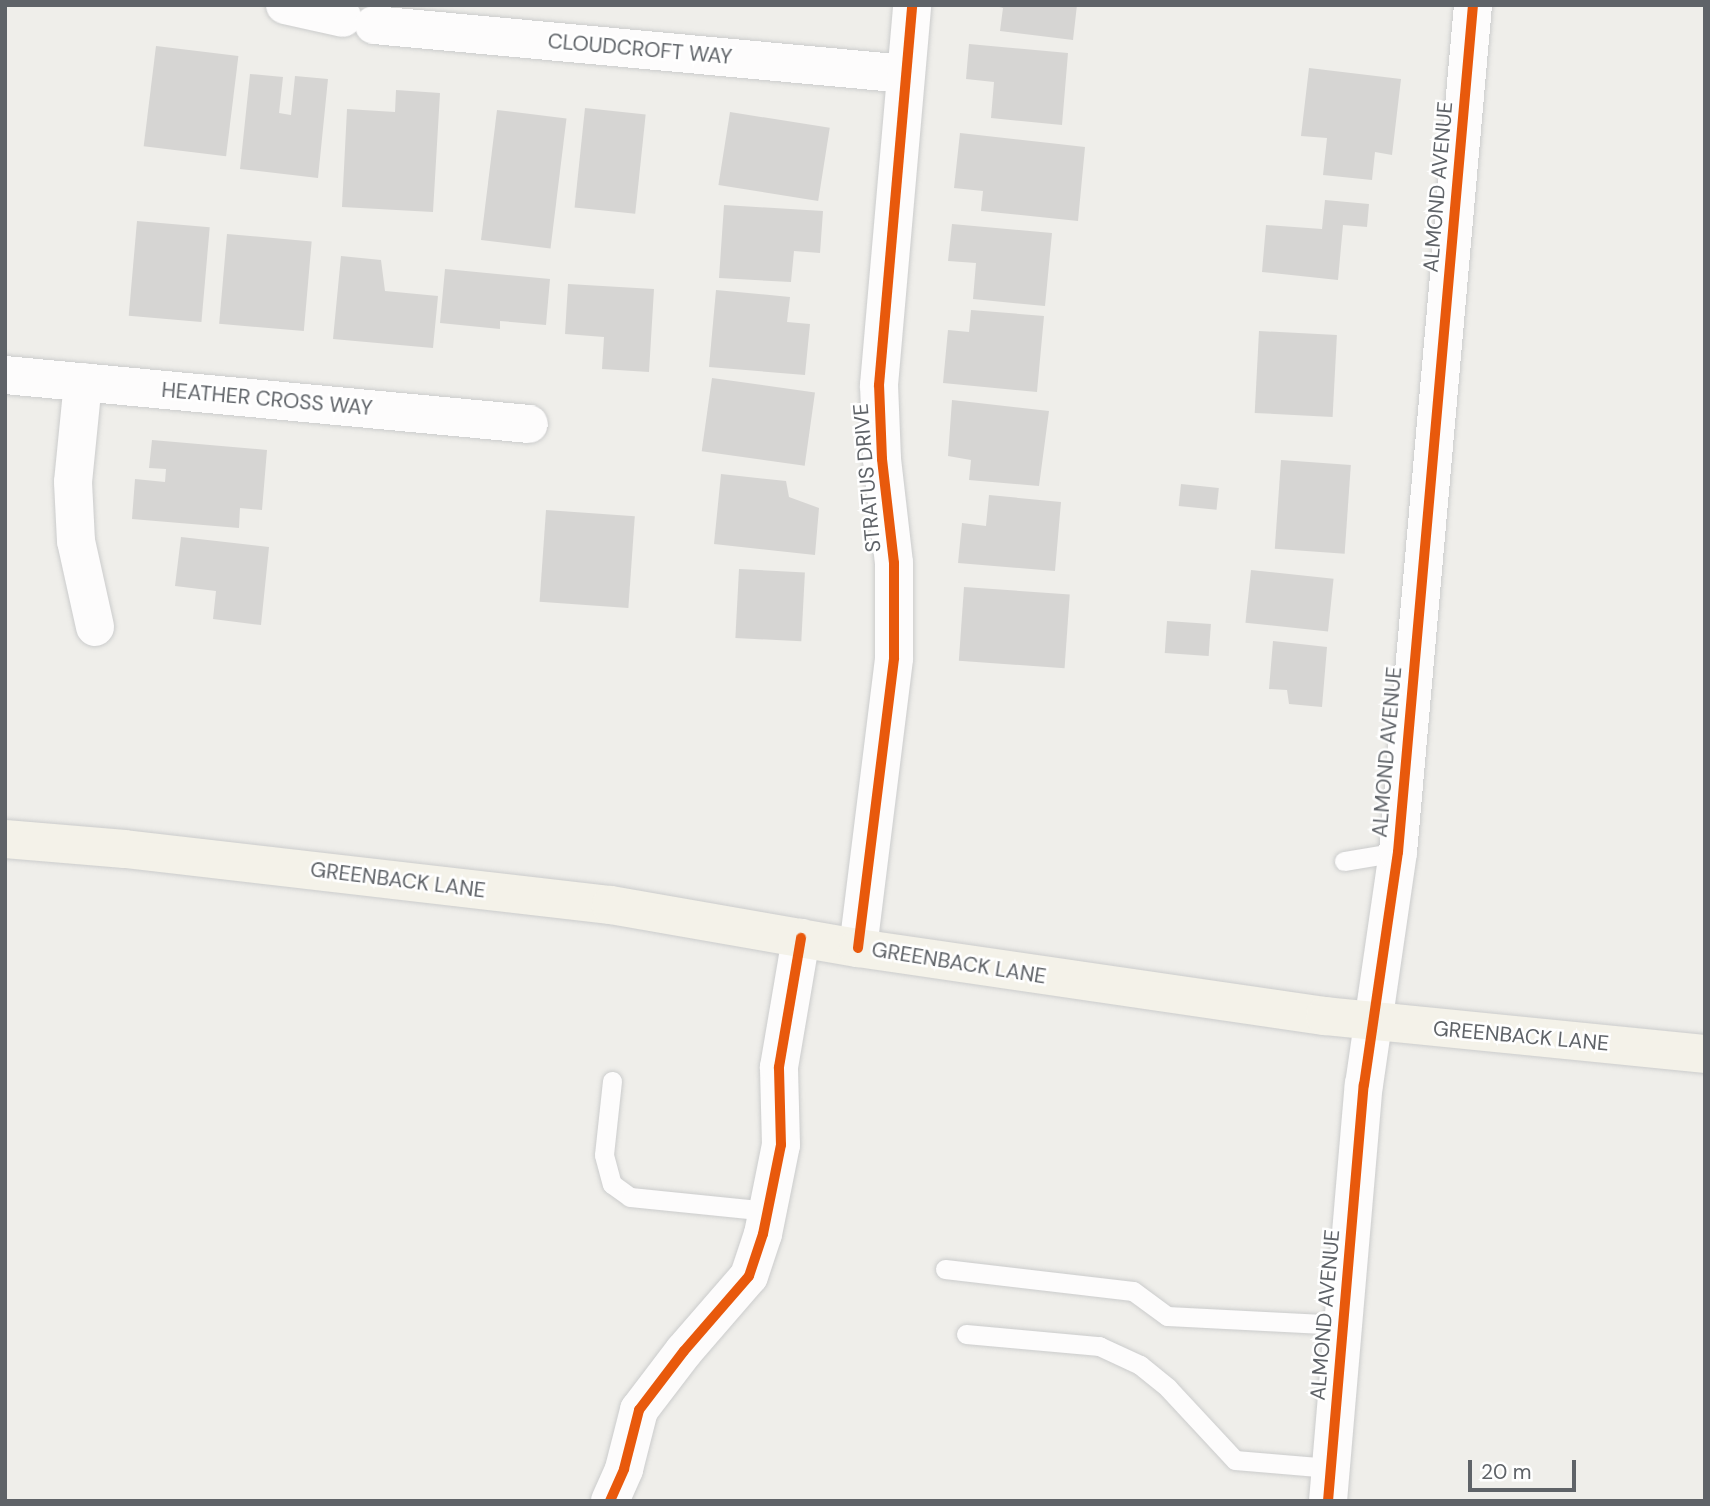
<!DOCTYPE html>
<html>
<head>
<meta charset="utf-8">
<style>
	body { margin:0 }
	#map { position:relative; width:1710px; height:1506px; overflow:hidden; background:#efeeea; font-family:"DM Sans",sans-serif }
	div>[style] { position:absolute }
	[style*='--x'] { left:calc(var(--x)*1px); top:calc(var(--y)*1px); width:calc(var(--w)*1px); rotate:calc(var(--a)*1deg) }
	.building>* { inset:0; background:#d6d5d3; transform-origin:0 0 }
	.roads { filter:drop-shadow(0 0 2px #cbcccc) drop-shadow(0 0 2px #cbcccc) }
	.lane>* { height:19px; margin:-9.5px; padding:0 9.5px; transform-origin:9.5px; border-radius:9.5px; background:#fdfcfc }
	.street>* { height:38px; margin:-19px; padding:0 19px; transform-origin:19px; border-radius:19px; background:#fdfcfc }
	.secondary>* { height:38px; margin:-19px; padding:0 19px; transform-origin:19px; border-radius:19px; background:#fdfcfc }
	.primary>* { height:38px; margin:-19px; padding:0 19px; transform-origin:19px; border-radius:19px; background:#f4f2e9 }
	.cycleway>* { height:10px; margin:-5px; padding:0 5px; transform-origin:5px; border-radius:5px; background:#e8590c }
	span { translate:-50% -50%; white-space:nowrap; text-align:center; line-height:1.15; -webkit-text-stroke:5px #fff; paint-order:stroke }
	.street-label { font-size:21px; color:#5f6368 }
	.frame { position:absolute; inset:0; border:7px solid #5f6368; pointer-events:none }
	.scale { position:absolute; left:1468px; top:1460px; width:108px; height:32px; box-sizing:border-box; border:4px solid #5f6368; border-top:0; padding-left:9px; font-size:21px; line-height:24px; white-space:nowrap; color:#5f6368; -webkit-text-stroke:5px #fff; paint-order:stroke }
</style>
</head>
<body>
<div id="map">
	<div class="building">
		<div style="clip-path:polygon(992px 5px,1077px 5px,1073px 40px,1000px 31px,1003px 8px)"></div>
		<div style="clip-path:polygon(969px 44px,1068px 53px,1062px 125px,991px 118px,994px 82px,966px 79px)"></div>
		<div style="left:156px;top:46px;width:83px;height:101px;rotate:7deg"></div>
		<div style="clip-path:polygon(1309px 68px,1401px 79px,1392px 155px,1375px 152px,1372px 180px,1323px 175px,1327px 138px,1301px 136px)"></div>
		<div style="clip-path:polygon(250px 74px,283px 77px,279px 113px,291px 115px,295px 76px,328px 79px,318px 178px,240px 169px)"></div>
		<div style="clip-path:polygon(396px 90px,440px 93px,433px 212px,342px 207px,347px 109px,395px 112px)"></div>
		<div style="left:585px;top:108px;width:61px;height:100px;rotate:6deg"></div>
		<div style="left:497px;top:110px;width:70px;height:131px;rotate:7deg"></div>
		<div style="left:730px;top:112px;width:101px;height:74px;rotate:9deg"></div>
		<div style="clip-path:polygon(960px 133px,1085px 147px,1078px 221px,981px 211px,983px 191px,954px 188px)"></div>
		<div style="clip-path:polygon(1325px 200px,1369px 204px,1367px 227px,1343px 225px,1338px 280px,1262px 272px,1266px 225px,1322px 229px)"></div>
		<div style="clip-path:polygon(724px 205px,823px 211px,820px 253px,794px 251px,791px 282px,719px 278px)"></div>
		<div style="left:137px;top:221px;width:73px;height:95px;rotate:5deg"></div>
		<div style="clip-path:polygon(952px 224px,1052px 233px,1045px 306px,973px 299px,976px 263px,948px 261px)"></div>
		<div style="left:227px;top:234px;width:85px;height:90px;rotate:5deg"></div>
		<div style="clip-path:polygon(341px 256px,381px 260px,385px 291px,438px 296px,433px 348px,333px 339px)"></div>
		<div style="clip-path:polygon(445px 269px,550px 279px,546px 325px,500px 321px,500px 329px,440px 323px)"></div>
		<div style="clip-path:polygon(568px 284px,654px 289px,649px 372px,602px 369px,604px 337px,565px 334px)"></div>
		<div style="clip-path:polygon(716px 290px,790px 297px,787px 322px,810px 324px,805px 375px,709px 367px)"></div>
		<div style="clip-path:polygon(971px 310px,1044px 316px,1037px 392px,943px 383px,948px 330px,969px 332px)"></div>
		<div style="left:1259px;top:331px;width:78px;height:82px;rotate:3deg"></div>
		<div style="left:712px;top:378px;width:104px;height:74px;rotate:8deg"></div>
		<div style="clip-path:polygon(952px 400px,1049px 411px,1039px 486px,969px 480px,971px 460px,948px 456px)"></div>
		<div style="clip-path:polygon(152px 440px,267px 450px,262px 510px,240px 508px,239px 528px,132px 519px,135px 479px,165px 482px,166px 469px,149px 468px)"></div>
		<div style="left:1281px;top:460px;width:70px;height:89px;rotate:4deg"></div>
		<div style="clip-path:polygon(721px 474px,786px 481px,789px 497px,819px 508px,815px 555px,714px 544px)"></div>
		<div style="left:1181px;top:484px;width:38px;height:22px;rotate:6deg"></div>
		<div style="clip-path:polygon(989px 495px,1061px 502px,1055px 571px,958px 563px,962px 523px,986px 526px)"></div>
		<div style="left:546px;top:510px;width:89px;height:92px;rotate:4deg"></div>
		<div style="clip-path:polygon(181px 537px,269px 547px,261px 625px,213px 619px,216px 591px,175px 586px)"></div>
		<div style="left:739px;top:569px;width:66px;height:69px;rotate:3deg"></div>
		<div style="left:1251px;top:570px;width:83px;height:53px;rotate:6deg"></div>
		<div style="left:964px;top:587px;width:106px;height:74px;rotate:4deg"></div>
		<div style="left:1167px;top:621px;width:44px;height:32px;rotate:4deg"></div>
		<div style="clip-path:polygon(1273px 641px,1327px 647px,1322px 707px,1289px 704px,1287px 690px,1269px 689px)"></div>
	</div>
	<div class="roads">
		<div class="lane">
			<div style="--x:1344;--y:861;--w:55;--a:-9.5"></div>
			<div style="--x:612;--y:1081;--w:74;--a:96.2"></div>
			<div style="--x:604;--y:1155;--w:30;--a:75"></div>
			<div style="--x:612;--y:1184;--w:22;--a:36"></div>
			<div style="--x:630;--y:1197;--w:139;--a:5.8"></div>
			<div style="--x:945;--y:1269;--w:189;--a:6.7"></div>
			<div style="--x:1133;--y:1291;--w:42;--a:36.3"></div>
			<div style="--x:1167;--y:1316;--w:176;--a:2.9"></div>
			<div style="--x:966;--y:1334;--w:134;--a:5.2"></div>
			<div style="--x:1099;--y:1346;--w:45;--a:24.9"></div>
			<div style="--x:1140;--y:1365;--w:36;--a:39"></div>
			<div style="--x:1168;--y:1388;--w:98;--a:47.1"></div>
			<div style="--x:1235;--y:1460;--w:95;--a:4.8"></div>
		</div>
		<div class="street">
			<div style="--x:285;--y:5;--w:59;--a:12.6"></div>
			<div style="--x:374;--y:25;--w:534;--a:5.26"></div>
			<div style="--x:5;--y:375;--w:526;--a:5.34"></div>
			<div style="--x:83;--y:382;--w:100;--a:95.7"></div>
			<div style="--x:73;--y:482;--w:59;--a:87.1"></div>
			<div style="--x:76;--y:541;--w:88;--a:77.5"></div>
			<div style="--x:858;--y:948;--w:292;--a:-82.9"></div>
			<div style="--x:894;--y:658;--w:95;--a:-90"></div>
			<div style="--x:894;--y:563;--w:105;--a:-96.6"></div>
			<div style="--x:882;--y:459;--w:74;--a:-92.3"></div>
			<div style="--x:879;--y:385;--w:381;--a:-85"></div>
			<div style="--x:610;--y:1501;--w:35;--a:-66"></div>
			<div style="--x:624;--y:1469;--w:61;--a:-75.7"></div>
			<div style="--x:639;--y:1410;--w:74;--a:-52.7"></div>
			<div style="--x:684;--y:1351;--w:99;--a:-49.1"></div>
			<div style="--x:749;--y:1276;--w:44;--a:-71.6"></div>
			<div style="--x:763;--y:1234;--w:91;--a:-78.6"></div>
			<div style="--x:781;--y:1145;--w:78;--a:-91.5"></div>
			<div style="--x:779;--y:1067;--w:131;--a:-80.3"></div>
		</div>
		<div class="secondary">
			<div style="--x:1328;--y:1501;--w:418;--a:-85.1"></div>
			<div style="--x:1364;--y:1085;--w:235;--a:-81.7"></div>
			<div style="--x:1398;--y:852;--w:850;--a:-84.94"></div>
		</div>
		<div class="primary">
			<div style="--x:5;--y:839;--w:120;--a:4.8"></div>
			<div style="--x:125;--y:849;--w:489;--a:6.6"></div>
			<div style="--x:611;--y:905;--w:251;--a:9.9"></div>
			<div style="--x:858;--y:948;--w:472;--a:8.3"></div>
			<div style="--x:1325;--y:1016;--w:382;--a:5.7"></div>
		</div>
	</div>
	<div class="cycleway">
		<div style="--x:858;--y:948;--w:292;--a:-82.9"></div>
		<div style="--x:894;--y:658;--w:95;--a:-90"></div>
		<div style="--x:894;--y:563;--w:105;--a:-96.6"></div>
		<div style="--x:882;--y:459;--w:74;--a:-92.3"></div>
		<div style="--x:879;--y:385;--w:381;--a:-85"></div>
		<div style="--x:610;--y:1501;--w:35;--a:-66"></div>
		<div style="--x:624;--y:1469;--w:61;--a:-75.7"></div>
		<div style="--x:639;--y:1410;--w:74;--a:-52.7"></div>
		<div style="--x:684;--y:1351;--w:99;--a:-49.1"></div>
		<div style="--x:749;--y:1276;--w:44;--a:-71.6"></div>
		<div style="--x:763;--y:1234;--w:91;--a:-78.6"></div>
		<div style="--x:781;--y:1145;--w:78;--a:-91.5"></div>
		<div style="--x:779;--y:1067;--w:131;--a:-80.3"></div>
		<div style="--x:1328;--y:1501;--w:418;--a:-85.1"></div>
		<div style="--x:1364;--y:1085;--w:235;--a:-81.7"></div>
		<div style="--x:1398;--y:852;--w:850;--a:-84.94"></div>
	</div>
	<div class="street-label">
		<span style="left:640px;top:49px;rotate:5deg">CLOUDCROFT WAY</span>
		<span style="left:1438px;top:187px;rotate:-85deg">ALMOND AVENUE</span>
		<span style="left:267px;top:399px;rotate:5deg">HEATHER CROSS WAY</span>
		<span style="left:867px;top:478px;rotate:-95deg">STRATUS DRIVE</span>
		<span style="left:1387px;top:752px;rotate:-85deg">ALMOND AVENUE</span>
		<span style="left:398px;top:880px;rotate:7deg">GREENBACK LANE</span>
		<span style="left:959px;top:963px;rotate:9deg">GREENBACK LANE</span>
		<span style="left:1521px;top:1036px;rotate:5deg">GREENBACK LANE</span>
		<span style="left:1325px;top:1315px;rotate:-85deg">ALMOND AVENUE</span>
	</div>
	<div class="frame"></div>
	<div class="scale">20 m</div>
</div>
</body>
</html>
